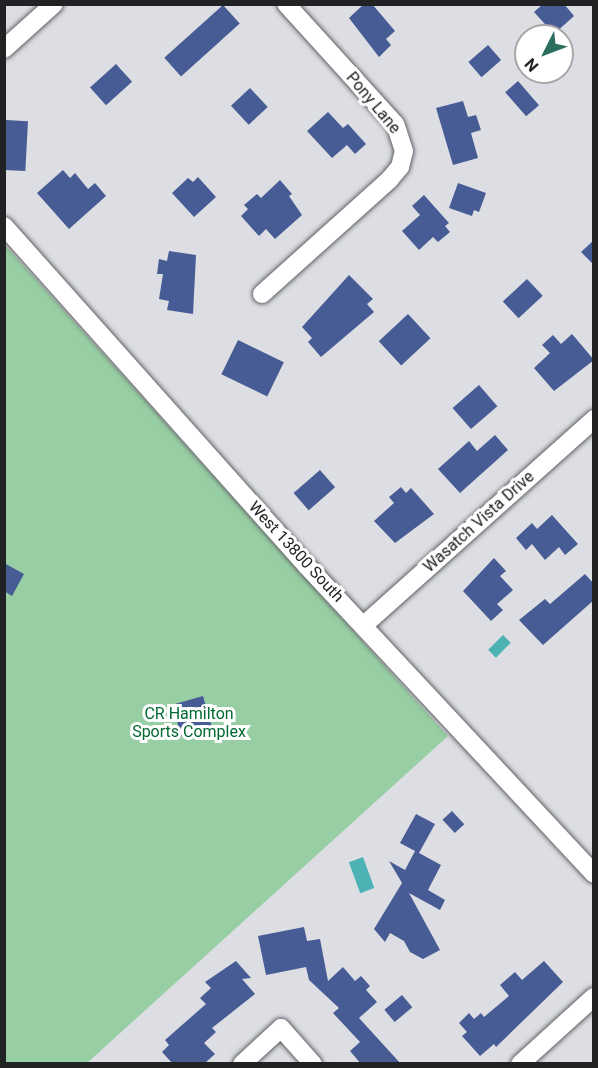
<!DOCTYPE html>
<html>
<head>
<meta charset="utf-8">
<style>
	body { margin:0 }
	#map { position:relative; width:598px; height:1068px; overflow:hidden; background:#dcdee3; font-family:Roboto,sans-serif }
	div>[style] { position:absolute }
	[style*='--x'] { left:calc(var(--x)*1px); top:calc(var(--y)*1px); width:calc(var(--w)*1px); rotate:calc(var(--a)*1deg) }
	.green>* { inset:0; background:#97cea3 }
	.water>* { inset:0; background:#4cb2b4; transform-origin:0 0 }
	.building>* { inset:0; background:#475b94; transform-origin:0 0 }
	.roads { filter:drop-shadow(0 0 2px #616266) drop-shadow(0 0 2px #616266) }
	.minor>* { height:18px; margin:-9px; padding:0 9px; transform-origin:9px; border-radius:9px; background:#fff }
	span { translate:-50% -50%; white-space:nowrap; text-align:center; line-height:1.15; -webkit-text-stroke:6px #fff; paint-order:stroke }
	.street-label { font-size:16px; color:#212223 }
	.park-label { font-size:16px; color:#006a30 }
	.frame { position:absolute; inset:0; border:6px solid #212223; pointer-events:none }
	.north { position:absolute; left:514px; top:24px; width:60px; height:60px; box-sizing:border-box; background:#fff; border:2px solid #a6a7a7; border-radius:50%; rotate:228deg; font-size:16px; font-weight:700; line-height:24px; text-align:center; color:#212223 }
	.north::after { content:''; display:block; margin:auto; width:21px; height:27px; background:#2b6d5e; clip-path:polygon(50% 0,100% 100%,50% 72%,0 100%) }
</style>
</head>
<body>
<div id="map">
	<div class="green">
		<div style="clip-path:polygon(5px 245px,448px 736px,87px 1063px,5px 1063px)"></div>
	</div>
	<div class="water">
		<div style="left:503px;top:635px;width:11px;height:21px;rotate:45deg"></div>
		<div style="left:363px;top:857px;width:33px;height:15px;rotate:70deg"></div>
	</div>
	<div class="building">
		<div style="clip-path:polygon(364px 4px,372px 4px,395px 31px,386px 39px,391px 45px,379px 57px,349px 18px)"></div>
		<div style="clip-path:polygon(543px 4px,564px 4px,574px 16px,554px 34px,534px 12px)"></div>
		<div style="left:223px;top:5px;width:25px;height:79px;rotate:48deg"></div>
		<div style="left:488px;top:45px;width:20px;height:26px;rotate:49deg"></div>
		<div style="left:116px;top:64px;width:24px;height:35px;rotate:48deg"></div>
		<div style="left:518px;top:81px;width:32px;height:17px;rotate:49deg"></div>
		<div style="left:250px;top:88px;width:26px;height:26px;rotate:47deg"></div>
		<div style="clip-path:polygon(463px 101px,468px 117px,476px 115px,481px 130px,471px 133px,478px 158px,453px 165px,436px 108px)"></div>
		<div style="clip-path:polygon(328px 112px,343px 128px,348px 124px,366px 144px,355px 154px,347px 145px,332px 158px,307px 131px)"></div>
		<div style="left:6px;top:120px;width:22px;height:50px;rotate:3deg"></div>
		<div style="clip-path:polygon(63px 170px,70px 178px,75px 173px,88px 189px,95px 183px,106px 196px,69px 229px,37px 193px)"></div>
		<div style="clip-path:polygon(198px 177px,216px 197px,194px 217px,172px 193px,188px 178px,193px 182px)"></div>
		<div style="clip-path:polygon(280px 180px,292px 194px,289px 196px,302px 215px,275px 239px,266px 229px,259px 236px,241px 216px,248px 209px,244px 205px,257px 194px,261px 198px)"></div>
		<div style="clip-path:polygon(458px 183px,486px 193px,479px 212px,474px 210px,472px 216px,449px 208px)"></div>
		<div style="clip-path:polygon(424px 195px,449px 223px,445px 226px,450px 232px,438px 242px,433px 237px,419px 250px,402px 231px,420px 215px,412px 206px)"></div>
		<div style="clip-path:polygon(594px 240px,594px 265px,581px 252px)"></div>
		<div style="clip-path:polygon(169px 251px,196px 255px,193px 314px,167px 310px,169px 301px,159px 299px,163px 274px,157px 274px,159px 259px,167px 261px)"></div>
		<div style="clip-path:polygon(349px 275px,373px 299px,367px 304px,374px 312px,321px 357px,308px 342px,312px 338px,302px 327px)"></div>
		<div style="left:527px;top:279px;width:23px;height:33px;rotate:47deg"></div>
		<div style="left:408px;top:314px;width:33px;height:40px;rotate:47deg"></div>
		<div style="clip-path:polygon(572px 334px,594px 360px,554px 391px,534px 368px,550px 353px,542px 345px,553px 335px,561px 344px)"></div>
		<div style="left:238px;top:340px;width:51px;height:38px;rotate:26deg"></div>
		<div style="left:479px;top:385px;width:28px;height:35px;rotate:49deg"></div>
		<div style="clip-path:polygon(495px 435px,508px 450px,460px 493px,438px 469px,469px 441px,477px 451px)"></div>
		<div style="left:320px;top:470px;width:23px;height:35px;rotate:49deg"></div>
		<div style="clip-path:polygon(401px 487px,406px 493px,411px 488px,434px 514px,395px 543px,374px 521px,394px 503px,389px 497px)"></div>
		<div style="clip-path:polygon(552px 515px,578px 544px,565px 555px,559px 547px,545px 560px,532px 544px,526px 550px,516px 538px,532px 523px,537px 529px)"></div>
		<div style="clip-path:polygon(494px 558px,506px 571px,500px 576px,513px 590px,497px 604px,503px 610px,491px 621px,463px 591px)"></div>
		<div style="clip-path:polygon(4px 563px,24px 574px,12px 596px,4px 591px)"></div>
		<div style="clip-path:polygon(585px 574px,594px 584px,594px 600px,543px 645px,519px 620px,545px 599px,550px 604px)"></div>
		<div style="left:203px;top:696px;width:33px;height:32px;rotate:74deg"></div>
		<div style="left:452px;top:811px;width:18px;height:13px;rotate:47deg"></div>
		<div style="clip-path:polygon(416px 814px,435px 824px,419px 853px,441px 865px,428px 890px,445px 900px,440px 910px,409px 893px,440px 950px,423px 959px,410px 952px,404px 941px,390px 933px,385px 942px,374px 929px,402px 883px,389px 861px,405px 870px,415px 851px,400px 843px)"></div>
		<div style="clip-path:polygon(304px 927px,307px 941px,320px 939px,328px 981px,343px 967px,355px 981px,361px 976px,370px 986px,366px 990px,377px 1002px,359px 1018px,401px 1064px,361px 1064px,350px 1051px,360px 1042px,333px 1013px,339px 1008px,309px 980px,306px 967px,266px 975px,258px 936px)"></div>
		<div style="clip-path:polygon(236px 961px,251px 978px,242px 979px,255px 994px,212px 1028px,216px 1032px,204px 1043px,215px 1054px,204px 1064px,173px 1064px,162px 1052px,169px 1045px,165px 1040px,206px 1004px,200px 998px,211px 988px,205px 982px)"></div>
		<div style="clip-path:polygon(544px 961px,563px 982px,496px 1047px,494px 1044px,480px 1056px,462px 1036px,467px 1032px,459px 1023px,469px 1013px,474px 1019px,481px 1013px,484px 1017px,509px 996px,500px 985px,515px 972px,522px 980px)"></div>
		<div style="left:402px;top:995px;width:16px;height:23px;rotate:50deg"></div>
	</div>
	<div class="roads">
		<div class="minor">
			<div style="--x:4;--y:49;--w:67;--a:-42"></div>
			<div style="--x:4;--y:226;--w:454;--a:48.3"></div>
			<div style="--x:306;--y:565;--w:422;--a:47"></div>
			<div style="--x:262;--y:294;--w:171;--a:-41.9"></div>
			<div style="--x:389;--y:180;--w:17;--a:-50"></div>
			<div style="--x:400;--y:167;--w:16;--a:-76"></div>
			<div style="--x:404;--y:151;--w:28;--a:-108"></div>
			<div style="--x:395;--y:124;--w:162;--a:-132.2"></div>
			<div style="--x:364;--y:625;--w:309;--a:-41.8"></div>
			<div style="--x:242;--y:1064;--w:53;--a:-42.7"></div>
			<div style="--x:281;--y:1028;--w:48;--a:48.4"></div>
			<div style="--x:520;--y:1064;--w:100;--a:-42.2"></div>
		</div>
	</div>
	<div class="street-label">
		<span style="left:373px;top:103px;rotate:50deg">Pony Lane</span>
		<span style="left:479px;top:522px;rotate:-42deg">Wasatch Vista Drive</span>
		<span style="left:296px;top:552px;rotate:47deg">West 13800 South</span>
	</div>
	<div class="park-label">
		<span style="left:189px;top:723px">CR Hamilton<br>Sports Complex</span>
	</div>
	<div class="frame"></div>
	<div class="north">N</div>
</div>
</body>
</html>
